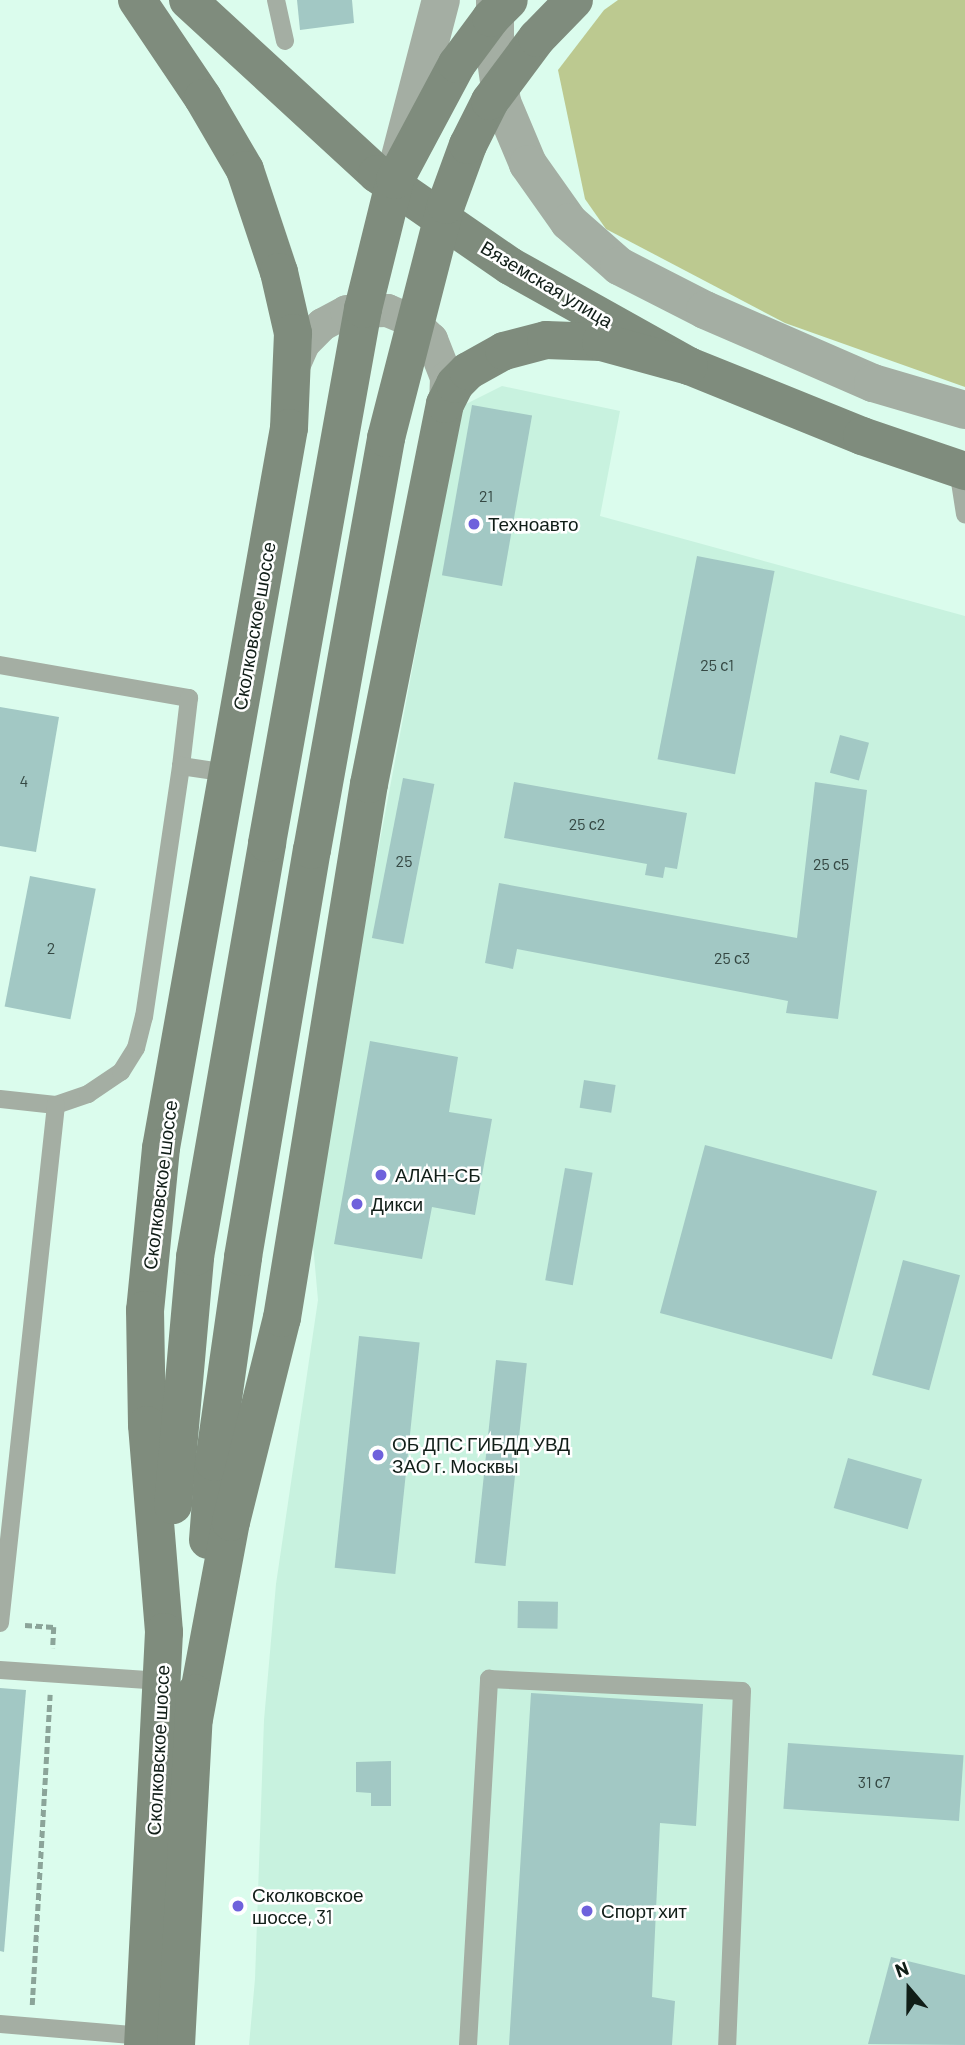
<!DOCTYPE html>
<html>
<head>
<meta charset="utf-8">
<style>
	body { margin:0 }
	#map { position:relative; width:965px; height:2045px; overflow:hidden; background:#dbfced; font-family:Barlow,sans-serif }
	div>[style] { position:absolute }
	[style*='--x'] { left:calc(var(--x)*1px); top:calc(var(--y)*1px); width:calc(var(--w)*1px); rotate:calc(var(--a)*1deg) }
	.built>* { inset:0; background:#c8f2df }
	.green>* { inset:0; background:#bcc990 }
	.building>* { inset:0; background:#a2c8c4; transform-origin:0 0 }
	.path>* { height:4.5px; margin-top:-2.25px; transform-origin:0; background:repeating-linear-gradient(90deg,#8ba499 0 7px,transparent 0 10.5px) }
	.service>* { height:18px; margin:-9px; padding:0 9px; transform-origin:9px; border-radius:9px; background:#a4aea3 }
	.minor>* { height:33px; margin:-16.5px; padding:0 16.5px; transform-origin:16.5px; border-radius:16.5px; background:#a4aea3 }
	.tertiary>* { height:38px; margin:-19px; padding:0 19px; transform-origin:19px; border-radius:19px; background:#a4aea3 }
	.secondary>* { height:38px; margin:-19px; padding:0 19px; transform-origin:19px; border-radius:19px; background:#7f8c7d }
	.secondary-bridge>* { height:38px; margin:-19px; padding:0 19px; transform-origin:19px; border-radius:19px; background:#7f8c7d }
	.dots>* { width:19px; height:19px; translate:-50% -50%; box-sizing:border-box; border:4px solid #fff; border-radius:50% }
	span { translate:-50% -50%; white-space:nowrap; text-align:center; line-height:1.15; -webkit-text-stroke:5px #fff; paint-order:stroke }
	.number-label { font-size:16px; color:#354843 }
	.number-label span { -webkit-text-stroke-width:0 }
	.street-label { font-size:19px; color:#111e18 }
	.poi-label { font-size:19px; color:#111e18 }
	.left { translate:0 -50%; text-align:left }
	.north { position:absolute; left:874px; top:1954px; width:70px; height:70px; -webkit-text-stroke:5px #fff; paint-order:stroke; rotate:340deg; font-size:19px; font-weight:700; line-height:28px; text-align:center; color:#111e18 }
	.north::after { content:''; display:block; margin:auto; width:24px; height:32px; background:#111e18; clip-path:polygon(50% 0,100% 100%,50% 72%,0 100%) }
</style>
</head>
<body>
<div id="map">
	<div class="built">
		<div style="clip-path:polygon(502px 386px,620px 411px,600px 516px,965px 616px,965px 2045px,249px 2045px,255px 1979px,264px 1720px,276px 1584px,318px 1300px,310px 1211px,462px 406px)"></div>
	</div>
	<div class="green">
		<div style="clip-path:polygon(618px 0,965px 0,965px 387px,785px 323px,606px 229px,585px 199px,558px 70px,604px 10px)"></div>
	</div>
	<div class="building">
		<div style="clip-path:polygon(297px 0,352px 0,354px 23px,300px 30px)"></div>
		<div style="left:472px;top:405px;width:61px;height:173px;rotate:10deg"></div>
		<div style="left:697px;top:556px;width:79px;height:207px;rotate:11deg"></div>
		<div style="clip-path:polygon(0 707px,59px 717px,36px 852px,0 846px)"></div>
		<div style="left:840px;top:735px;width:30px;height:39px;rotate:15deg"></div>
		<div style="left:403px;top:778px;width:32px;height:163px;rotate:11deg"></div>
		<div style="clip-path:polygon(514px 782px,687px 813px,677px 869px,665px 867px,663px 878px,645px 875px,647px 864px,504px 838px)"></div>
		<div style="clip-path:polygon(815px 782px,867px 790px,838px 1019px,786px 1013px,788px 1001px,517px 949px,513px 969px,485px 963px,499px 883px,797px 938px)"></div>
		<div style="left:30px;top:876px;width:67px;height:133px;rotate:11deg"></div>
		<div style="clip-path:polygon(370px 1041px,458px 1057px,449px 1112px,492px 1119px,475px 1215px,432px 1207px,422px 1259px,334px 1244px)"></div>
		<div style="left:584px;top:1080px;width:32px;height:28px;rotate:9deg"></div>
		<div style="left:705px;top:1145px;width:178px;height:174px;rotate:15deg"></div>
		<div style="left:565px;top:1168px;width:28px;height:114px;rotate:10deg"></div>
		<div style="left:903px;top:1260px;width:59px;height:119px;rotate:15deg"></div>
		<div style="left:359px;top:1336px;width:61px;height:233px;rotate:6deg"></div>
		<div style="left:496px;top:1360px;width:31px;height:204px;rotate:6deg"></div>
		<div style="left:848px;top:1458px;width:77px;height:52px;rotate:16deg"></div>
		<div style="left:518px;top:1601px;width:40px;height:27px;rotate:1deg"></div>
		<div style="clip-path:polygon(0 1688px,26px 1690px,4px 1952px,0 1951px)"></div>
		<div style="clip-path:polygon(531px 1693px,703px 1704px,696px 1826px,660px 1823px,652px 1997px,675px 2001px,672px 2045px,509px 2045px)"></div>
		<div style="left:788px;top:1743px;width:176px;height:66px;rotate:4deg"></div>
		<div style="clip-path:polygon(391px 1761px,391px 1806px,371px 1806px,371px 1793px,356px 1792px,356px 1762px)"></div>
		<div style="clip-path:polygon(891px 1957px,965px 1975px,965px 2045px,868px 2044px)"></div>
	</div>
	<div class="path">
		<div style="--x:25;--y:1625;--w:29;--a:4"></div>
		<div style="--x:54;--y:1627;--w:21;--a:93"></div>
		<div style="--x:32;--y:2005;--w:311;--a:-86.7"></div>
	</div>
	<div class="service">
		<div style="--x:276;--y:0;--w:42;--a:77.6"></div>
		<div style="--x:958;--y:469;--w:46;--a:81.2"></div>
		<div style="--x:0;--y:665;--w:192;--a:9.9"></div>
		<div style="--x:189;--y:698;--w:68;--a:96.7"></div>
		<div style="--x:0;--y:1099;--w:56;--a:6.1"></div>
		<div style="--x:56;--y:1105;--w:34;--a:-19"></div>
		<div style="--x:88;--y:1094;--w:40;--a:-34"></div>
		<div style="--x:121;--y:1072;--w:28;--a:-58"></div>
		<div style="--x:136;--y:1048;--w:32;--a:-76"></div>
		<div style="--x:144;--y:1017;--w:254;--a:-81.6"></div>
		<div style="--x:181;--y:766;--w:48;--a:8.5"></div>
		<div style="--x:0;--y:1623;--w:521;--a:-83.83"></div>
		<div style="--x:0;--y:1670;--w:162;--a:3.9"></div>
		<div style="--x:0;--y:2024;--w:144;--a:4.8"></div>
		<div style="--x:468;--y:2045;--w:367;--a:-86.7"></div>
		<div style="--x:489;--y:1679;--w:253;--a:2.7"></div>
		<div style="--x:742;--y:1691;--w:354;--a:92.4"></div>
	</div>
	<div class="minor">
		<div style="--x:292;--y:368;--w:27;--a:-66"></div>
		<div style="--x:303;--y:343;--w:27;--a:-45"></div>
		<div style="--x:322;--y:324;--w:27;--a:-28"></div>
		<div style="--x:346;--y:311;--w:41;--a:-1.4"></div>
		<div style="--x:387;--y:310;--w:26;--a:23"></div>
		<div style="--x:411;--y:320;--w:28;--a:44"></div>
		<div style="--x:431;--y:339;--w:41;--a:68.5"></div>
		<div style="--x:446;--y:377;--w:27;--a:92"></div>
	</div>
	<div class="tertiary">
		<div style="--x:495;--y:0;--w:53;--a:90"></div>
		<div style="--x:495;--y:53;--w:49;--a:81.9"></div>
		<div style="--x:502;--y:102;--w:67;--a:67.2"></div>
		<div style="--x:528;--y:164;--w:71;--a:54.7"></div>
		<div style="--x:569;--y:222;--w:67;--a:41.3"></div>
		<div style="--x:619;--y:266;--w:97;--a:27.1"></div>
		<div style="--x:705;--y:310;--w:183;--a:23.5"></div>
		<div style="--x:873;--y:383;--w:96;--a:16.4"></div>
		<div style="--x:400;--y:157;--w:162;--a:-75.4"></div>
	</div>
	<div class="secondary">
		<div style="--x:137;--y:0;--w:118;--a:56"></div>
		<div style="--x:203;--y:98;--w:83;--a:59.7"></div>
		<div style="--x:245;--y:170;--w:108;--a:71.6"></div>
		<div style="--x:279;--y:272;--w:63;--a:77.1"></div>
		<div style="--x:293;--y:333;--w:95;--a:92.4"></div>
		<div style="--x:289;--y:428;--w:731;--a:100.08"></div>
		<div style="--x:161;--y:1148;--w:163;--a:95.6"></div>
		<div style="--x:145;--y:1310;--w:115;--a:89"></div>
		<div style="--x:147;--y:1425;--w:208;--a:85.3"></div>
		<div style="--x:164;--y:1632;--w:414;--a:92.9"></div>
		<div style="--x:188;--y:0;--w:257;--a:42.6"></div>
		<div style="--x:377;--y:174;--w:162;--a:34.7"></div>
		<div style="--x:510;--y:266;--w:205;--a:29.2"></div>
		<div style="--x:689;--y:366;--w:187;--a:22"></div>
		<div style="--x:862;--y:436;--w:109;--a:18.8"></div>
		<div style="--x:173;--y:1505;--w:249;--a:-84.9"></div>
		<div style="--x:195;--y:1257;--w:420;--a:-80.1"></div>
		<div style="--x:208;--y:1540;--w:78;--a:-85.6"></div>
		<div style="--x:214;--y:1462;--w:207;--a:-81.9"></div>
		<div style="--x:243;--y:1257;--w:413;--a:-80.4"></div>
		<div style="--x:194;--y:1719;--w:200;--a:-79.4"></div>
		<div style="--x:231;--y:1522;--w:210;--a:-76"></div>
		<div style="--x:282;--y:1318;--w:541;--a:-80.75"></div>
		<div style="--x:369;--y:784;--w:388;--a:-78.7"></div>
		<div style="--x:445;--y:404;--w:22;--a:-63"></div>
		<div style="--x:455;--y:384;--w:18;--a:-45"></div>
		<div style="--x:468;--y:371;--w:41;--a:-29.1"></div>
		<div style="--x:504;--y:351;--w:43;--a:-14.7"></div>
		<div style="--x:546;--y:340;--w:55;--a:2.1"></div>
		<div style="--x:601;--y:342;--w:91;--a:15.3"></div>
		<div style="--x:176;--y:2045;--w:352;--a:-86.9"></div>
	</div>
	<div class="secondary-bridge">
		<div style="--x:267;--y:843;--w:543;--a:-79.81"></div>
		<div style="--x:363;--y:309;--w:133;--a:-76.1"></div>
		<div style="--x:395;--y:180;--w:132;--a:-61.9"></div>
		<div style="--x:457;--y:64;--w:57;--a:-53.5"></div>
		<div style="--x:491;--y:18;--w:25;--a:-45"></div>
		<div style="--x:312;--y:850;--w:419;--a:-79.8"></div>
		<div style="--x:386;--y:438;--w:241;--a:-75.6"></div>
		<div style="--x:446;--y:205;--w:64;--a:-69.9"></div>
		<div style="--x:468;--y:145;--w:49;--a:-63.4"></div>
		<div style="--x:490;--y:101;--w:79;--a:-53.3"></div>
		<div style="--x:537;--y:38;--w:53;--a:-45.8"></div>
	</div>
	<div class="dots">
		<div style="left:474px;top:524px;background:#6f61dc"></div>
		<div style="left:381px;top:1175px;background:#6f61dc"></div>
		<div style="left:357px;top:1204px;background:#6f61dc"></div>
		<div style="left:378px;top:1455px;background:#6f61dc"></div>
		<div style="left:238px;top:1906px;background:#6f61dc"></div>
		<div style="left:587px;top:1911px;background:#6f61dc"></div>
	</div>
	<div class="number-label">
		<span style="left:486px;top:496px">21</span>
		<span style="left:717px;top:665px">25 с1</span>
		<span style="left:24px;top:781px">4</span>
		<span style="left:587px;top:824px">25 с2</span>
		<span style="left:404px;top:861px">25</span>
		<span style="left:831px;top:864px">25 с5</span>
		<span style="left:51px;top:948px">2</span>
		<span style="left:732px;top:958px">25 с3</span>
		<span style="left:874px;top:1782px">31 с7</span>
	</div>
	<div class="street-label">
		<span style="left:547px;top:284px;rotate:31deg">Вяземская улица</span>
		<span style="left:254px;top:626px;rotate:-80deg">Сколковское шоссе</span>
		<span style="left:160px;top:1185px;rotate:-83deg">Сколковское шоссе</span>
		<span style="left:158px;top:1750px;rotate:-87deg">Сколковское шоссе</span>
	</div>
	<div class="poi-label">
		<span class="left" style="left:488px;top:524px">Техноавто</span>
		<span class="left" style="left:395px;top:1175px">АЛАН-СБ</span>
		<span class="left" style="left:371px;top:1204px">Дикси</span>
		<span class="left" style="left:392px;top:1455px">ОБ ДПС ГИБДД УВД<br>ЗАО г. Москвы</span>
		<span class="left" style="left:252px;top:1906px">Сколковское<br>шоссе, 31</span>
		<span class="left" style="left:601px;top:1911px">Спорт хит</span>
	</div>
	<div class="north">N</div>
</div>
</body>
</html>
